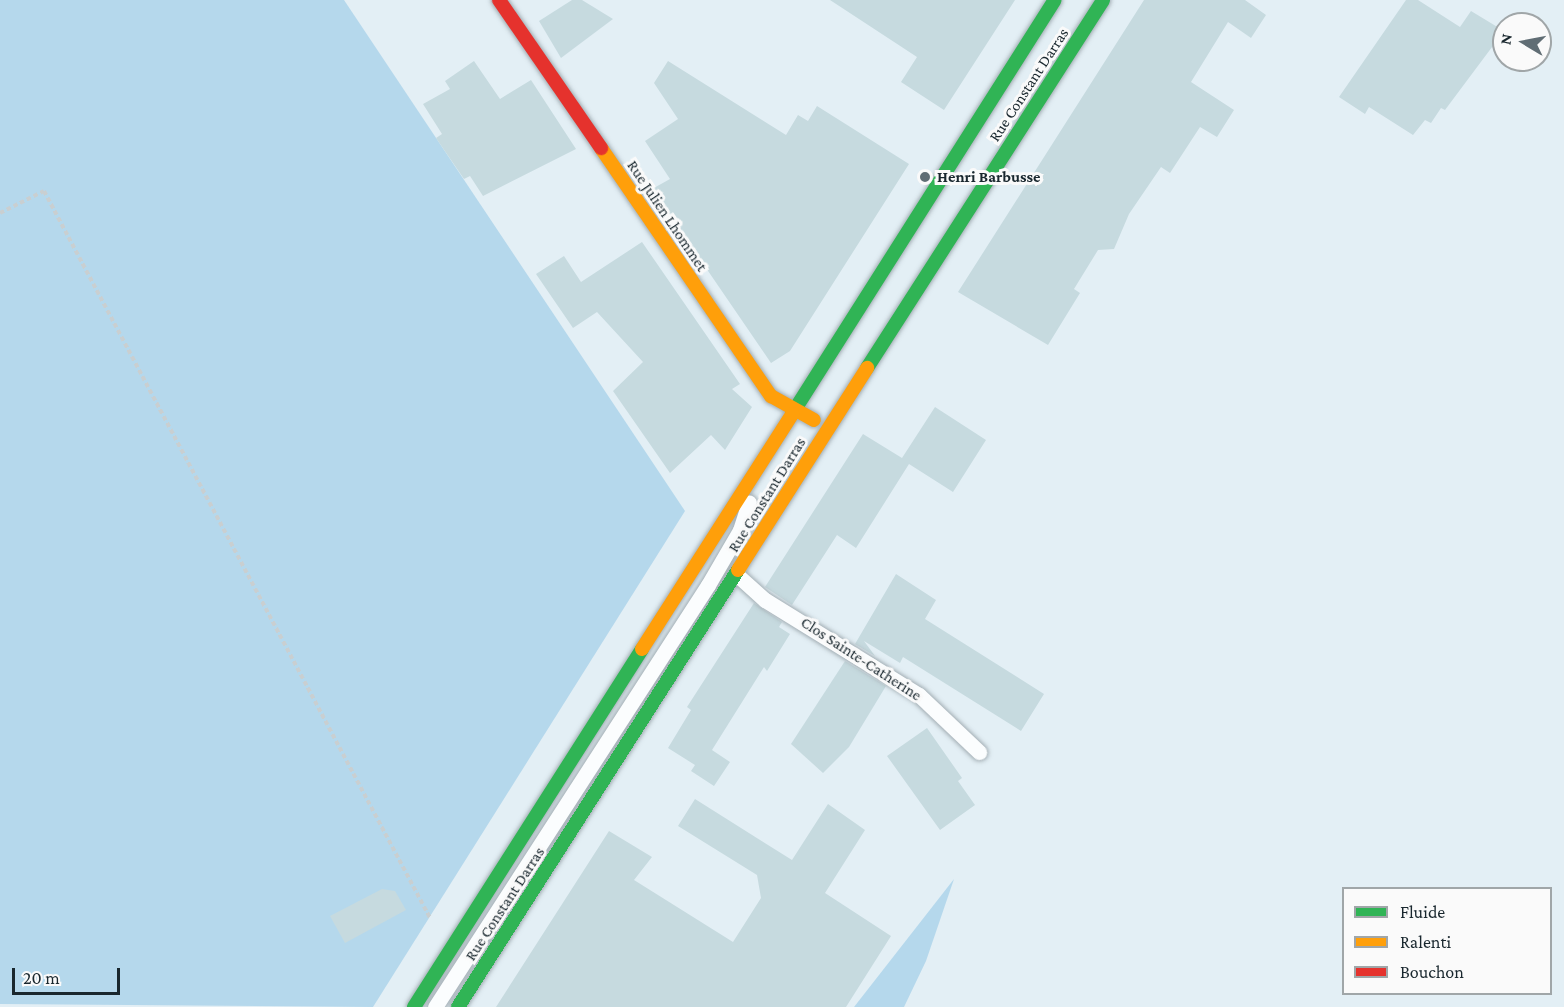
<!DOCTYPE html>
<html>
<head>
<meta charset="utf-8">
<style>
	body { margin:0 }
	#map { position:relative; width:1564px; height:1007px; overflow:hidden; background:#e3eff5; font-family:"Crimson Pro",serif }
	div>[style] { position:absolute }
	[style*='--x'] { left:calc(var(--x)*1px); top:calc(var(--y)*1px); width:calc(var(--w)*1px); rotate:calc(var(--a)*1deg) }
	.green>* { inset:0; background:#b5d8ec }
	.building>* { inset:0; background:#c6dadf }
	.path>* { height:4px; margin-top:-2px; transform-origin:0; background:repeating-linear-gradient(90deg,#c9cfd1 0 4.5px,transparent 0 7.5px) }
	.roads { filter:drop-shadow(0 0 2px #a3aeb4) drop-shadow(0 0 2px #a3aeb4) }
	.lane>* { height:15px; margin:-7.5px; padding:0 7.5px; transform-origin:7.5px; border-radius:7.5px; background:#fbfdfe }
	.fast>* { height:14px; margin:-7px; padding:0 7px; transform-origin:7px; border-radius:7px; background:#30b455 }
	.slow>* { height:14px; margin:-7px; padding:0 7px; transform-origin:7px; border-radius:7px; background:#ff9f0a }
	.jam>* { height:14px; margin:-7px; padding:0 7px; transform-origin:7px; border-radius:7px; background:#e5322d }
	.dots>* { width:16px; height:16px; translate:-50% -50%; box-sizing:border-box; border:3px solid #fafafa; border-radius:50% }
	span { translate:-50% -50%; white-space:nowrap; text-align:center; line-height:1.15; -webkit-text-stroke:6px #fafafa; paint-order:stroke }
	.street-label { font-size:16px; color:#19272e }
	.poi-label { font-size:16px; color:#19272e; font-weight:700 }
	.left { translate:0 -50%; text-align:left }
	.legend { position:absolute; left:1342px; top:887px; width:210px; height:108px; box-sizing:border-box; background:#fafafa; border:2px solid #a0a6a8; margin:0; padding:8px 10px; list-style:none; font-size:18px; color:#19272e }
	.legend li { display:flex; align-items:center; gap:12px; height:30px }
	.legend b { width:30px; border:2px solid #a0a6a8 }
	.north { position:absolute; left:1492px; top:12px; width:60px; height:60px; box-sizing:border-box; background:#fafafa; border:2px solid #a0a6a8; border-radius:50%; rotate:280deg; font-size:16px; font-weight:700; line-height:24px; text-align:center; color:#19272e }
	.north::after { content:''; display:block; margin:auto; width:21px; height:27px; background:#606d74; clip-path:polygon(50% 0,100% 100%,50% 72%,0 100%) }
	.scale { position:absolute; left:12px; top:968px; width:108px; height:27px; box-sizing:border-box; border:3px solid #19272e; border-top:0; padding-left:8px; font-size:18px; line-height:21px; white-space:nowrap; color:#19272e; -webkit-text-stroke:4px #fafafa; paint-order:stroke }
</style>
</head>
<body>
<div id="map">
	<div class="green">
		<div style="clip-path:polygon(0 0,344px 0,685px 511px,373px 1007px,0 1004px)"></div>
		<div style="clip-path:polygon(954px 879px,926px 961px,904px 1007px,854px 1007px)"></div>
	</div>
	<div class="building">
		<div style="clip-path:polygon(572px 0,582px 0,613px 19px,561px 58px,539px 21px)"></div>
		<div style="clip-path:polygon(830px 0,1015px 0,944px 110px,901px 82px,917px 57px)"></div>
		<div style="clip-path:polygon(1144px 0,1245px 0,1266px 15px,1251px 38px,1228px 22px,1191px 82px,1234px 110px,1217px 137px,1200px 127px,1170px 173px,1161px 167px,1129px 214px,1114px 249px,1098px 250px,1074px 289px,1080px 293px,1048px 345px,958px 292px)"></div>
		<div style="clip-path:polygon(1406px 0,1418px 0,1460px 27px,1471px 11px,1504px 31px,1445px 110px,1441px 108px,1431px 123px,1425px 120px,1413px 135px,1369px 107px,1365px 114px,1339px 97px)"></div>
		<div style="clip-path:polygon(474px 61px,500px 99px,531px 80px,576px 149px,483px 196px,470px 176px,464px 179px,436px 138px,442px 134px,423px 104px,450px 89px,445px 81px)"></div>
		<div style="clip-path:polygon(668px 61px,786px 135px,798px 115px,808px 121px,817px 106px,909px 164px,790px 351px,771px 363px,652px 189px,670px 179px,645px 141px,678px 119px,654px 83px)"></div>
		<div style="clip-path:polygon(642px 242px,740px 384px,732px 389px,752px 407px,725px 450px,711px 435px,670px 473px,613px 391px,643px 362px,597px 312px,573px 328px,536px 274px,564px 256px,581px 282px)"></div>
		<div style="clip-path:polygon(935px 407px,986px 440px,953px 492px,909px 464px,856px 548px,837px 535px,792px 605px,765px 587px,863px 434px,902px 458px)"></div>
		<div style="clip-path:polygon(896px 574px,936px 600px,925px 619px,1044px 694px,1021px 731px,903px 657px,900px 663px,864px 641px,875px 656px,855px 644px)"></div>
		<div style="clip-path:polygon(754px 603px,782px 622px,779px 627px,790px 634px,767px 671px,764px 667px,712px 750px,730px 762px,714px 786px,691px 771px,695px 765px,668px 748px,691px 710px,687px 707px)"></div>
		<div style="clip-path:polygon(845px 661px,886px 686px,849px 747px,823px 773px,791px 744px)"></div>
		<div style="clip-path:polygon(927px 728px,962px 778px,958px 781px,975px 805px,940px 830px,887px 756px)"></div>
		<div style="clip-path:polygon(695px 799px,792px 860px,828px 804px,865px 830px,825px 893px,891px 936px,846px 1007px,496px 1007px,609px 831px,652px 857px,634px 880px,733px 942px,761px 898px,757px 875px,678px 826px)"></div>
		<div style="clip-path:polygon(382px 889px,395px 891px,406px 910px,345px 943px,330px 916px)"></div>
	</div>
	<div class="path">
		<div style="--x:0;--y:213;--w:49;--a:-26.6"></div>
		<div style="--x:44;--y:191;--w:823;--a:62.03"></div>
	</div>
	<div class="roads">
		<div class="lane">
			<div style="--x:736;--y:574;--w:39;--a:42"></div>
			<div style="--x:765;--y:600;--w:181;--a:31.7"></div>
			<div style="--x:919;--y:695;--w:83;--a:43.5"></div>
			<div style="--x:435;--y:1007;--w:503;--a:-57.1"></div>
			<div style="--x:708;--y:585;--w:64;--a:-59.8"></div>
			<div style="--x:740;--y:530;--w:29;--a:-72"></div>
		</div>
		<div class="fast">
			<div style="--x:867;--y:368;--w:437;--a:-57.3"></div>
			<div style="--x:792;--y:414;--w:490;--a:-57.6"></div>
			<div style="--x:414;--y:1007;--w:424;--a:-57.5"></div>
			<div style="--x:458;--y:1007;--w:519;--a:-57.35"></div>
		</div>
		<div class="slow">
			<div style="--x:601;--y:148;--w:301;--a:55.6"></div>
			<div style="--x:771;--y:396;--w:49;--a:29.2"></div>
			<div style="--x:738;--y:570;--w:240;--a:-57.4"></div>
			<div style="--x:642;--y:649;--w:279;--a:-57.4"></div>
		</div>
		<div class="jam">
			<div style="--x:499;--y:0;--w:180;--a:55.4"></div>
		</div>
	</div>
	<div class="dots">
		<div style="left:925px;top:177px;background:#606d74"></div>
	</div>
	<div class="street-label">
		<span style="left:1029px;top:85px;rotate:-57deg">Rue Constant Darras</span>
		<span style="left:667px;top:216px;rotate:56deg">Rue Julien Lhommet</span>
		<span style="left:767px;top:495px;rotate:-58deg">Rue Constant Darras</span>
		<span style="left:861px;top:659px;rotate:33deg">Clos Sainte-Catherine</span>
		<span style="left:505px;top:904px;rotate:-57deg">Rue Constant Darras</span>
	</div>
	<div class="poi-label">
		<span class="left" style="left:937px;top:177px">Henri Barbusse</span>
	</div>
	<ul class="legend">
	<li><b style="height:8px;background:#30b455"></b>Fluide</li>
	<li><b style="height:8px;background:#ff9f0a"></b>Ralenti</li>
	<li><b style="height:8px;background:#e5322d"></b>Bouchon</li>
	</ul>
	<div class="north">N</div>
	<div class="scale">20 m</div>
</div>
</body>
</html>
